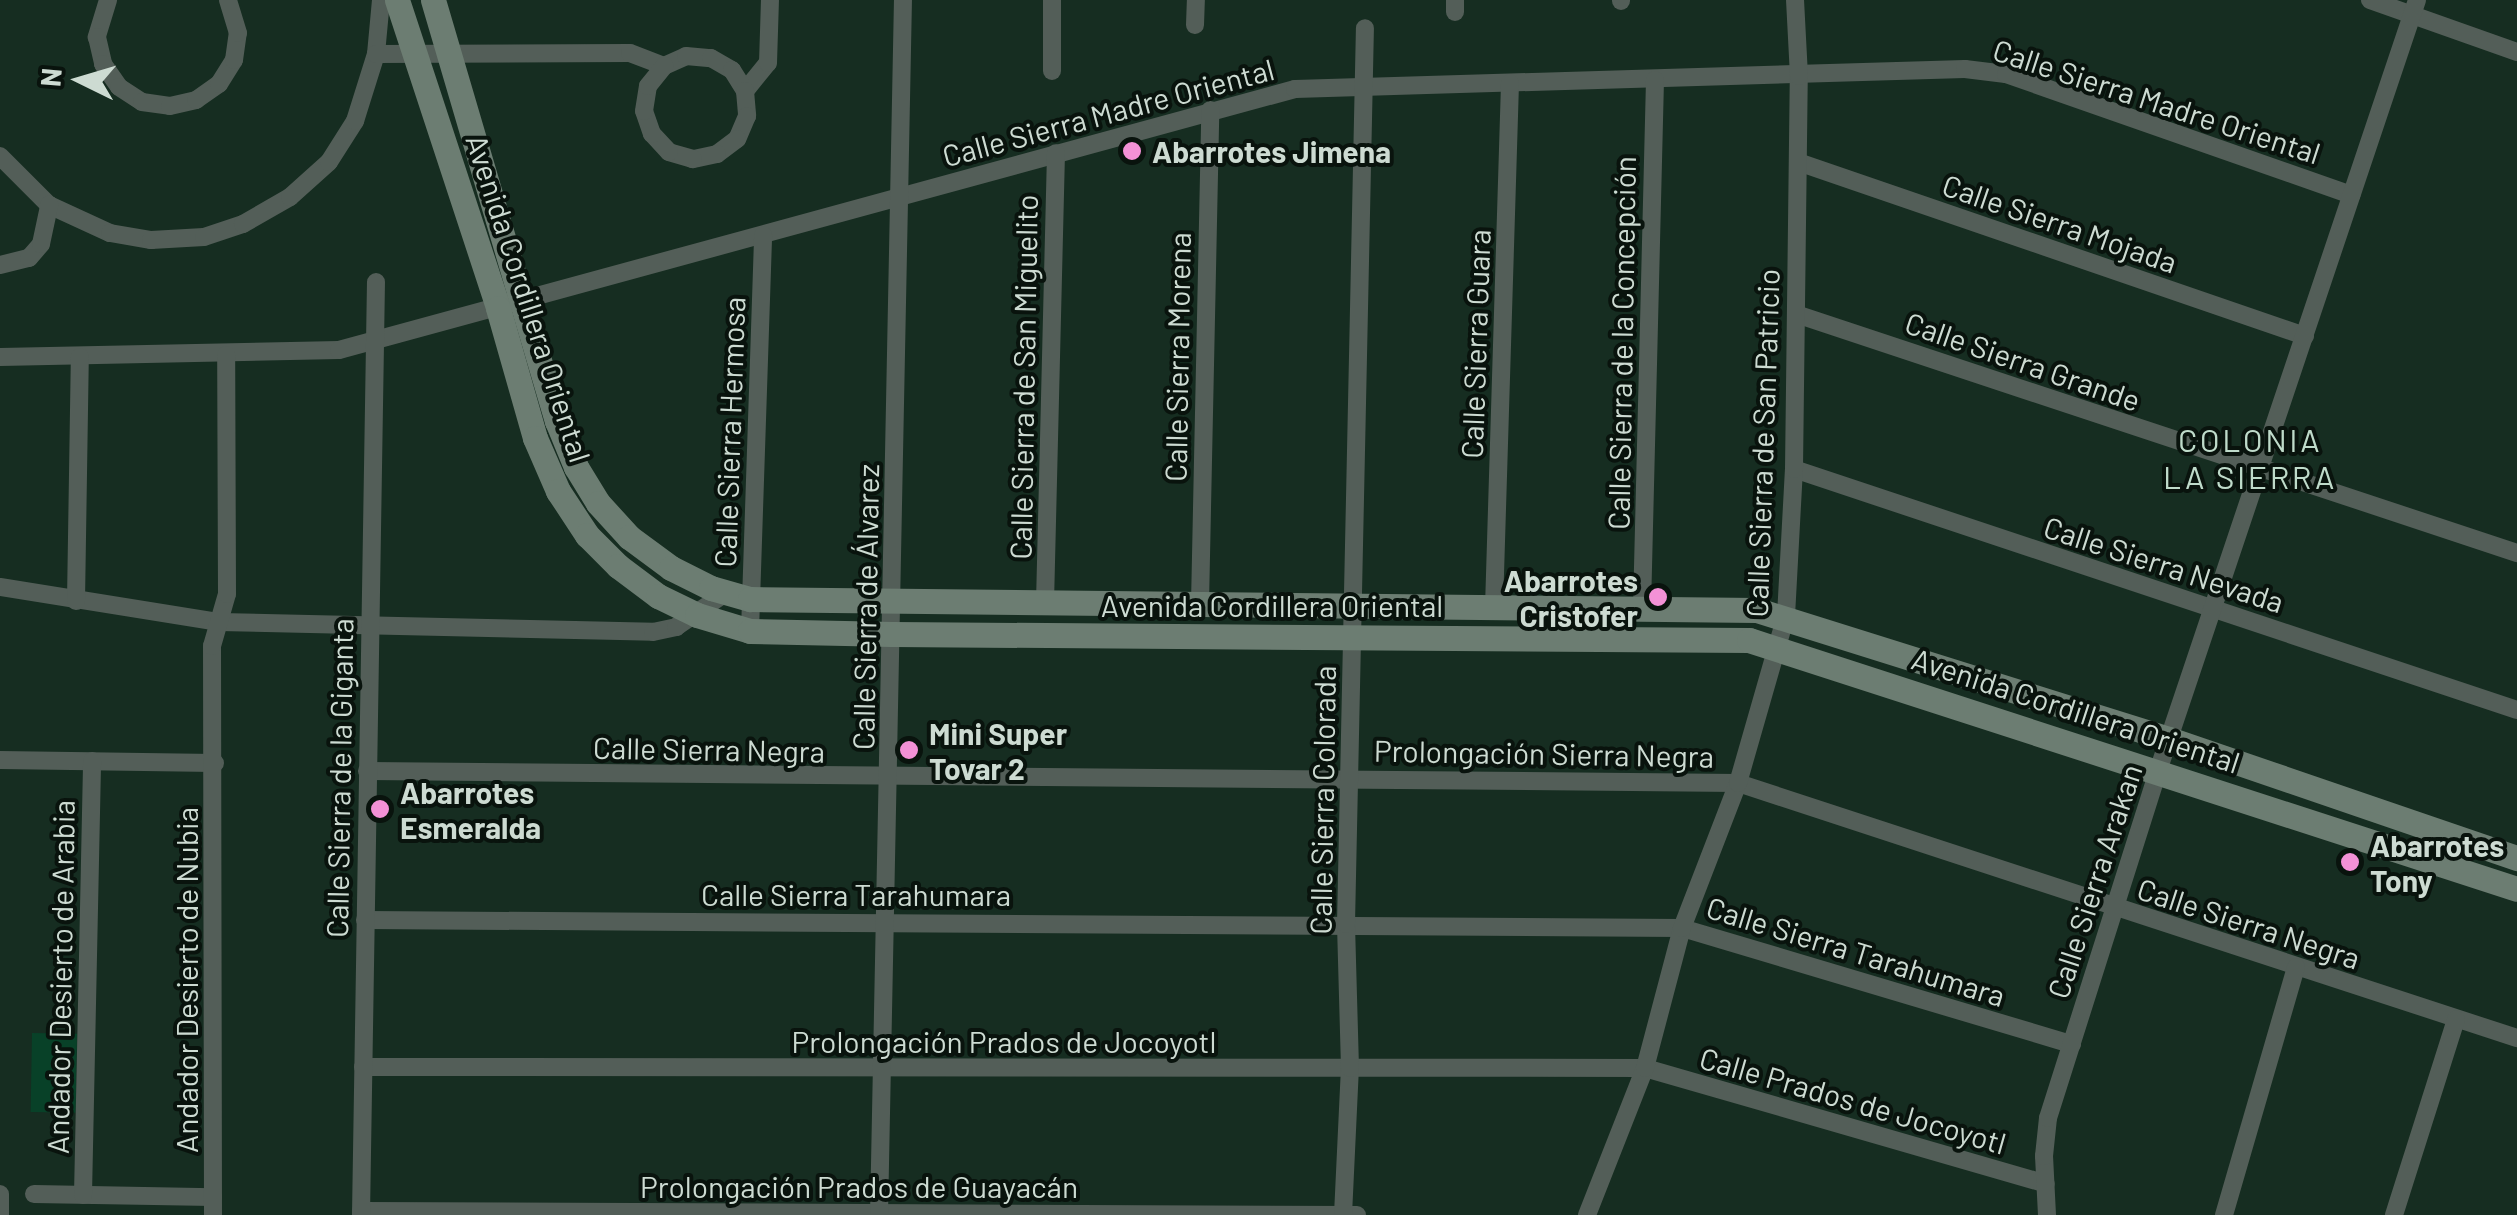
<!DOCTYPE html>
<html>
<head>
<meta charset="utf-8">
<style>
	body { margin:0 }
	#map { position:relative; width:2517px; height:1215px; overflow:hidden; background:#162d21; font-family:Barlow,sans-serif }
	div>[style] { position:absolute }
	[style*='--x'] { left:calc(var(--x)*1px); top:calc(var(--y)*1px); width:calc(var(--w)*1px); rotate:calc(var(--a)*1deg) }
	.green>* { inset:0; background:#084128; transform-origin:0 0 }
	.street>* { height:18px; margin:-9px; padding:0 9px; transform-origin:9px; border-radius:9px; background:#535e58 }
	.secondary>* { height:25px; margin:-12.5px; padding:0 12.5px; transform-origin:12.5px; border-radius:12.5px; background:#6c7d72 }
	.dots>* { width:28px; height:28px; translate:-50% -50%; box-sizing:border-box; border:5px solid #09130d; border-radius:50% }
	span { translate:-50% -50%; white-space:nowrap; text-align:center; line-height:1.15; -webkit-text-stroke:8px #09130d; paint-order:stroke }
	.street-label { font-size:30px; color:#cddbd2 }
	.poi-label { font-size:30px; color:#cddbd2; font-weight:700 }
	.left { translate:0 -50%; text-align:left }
	.right { translate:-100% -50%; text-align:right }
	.neighbourhood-label { font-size:32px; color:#bfdbca; letter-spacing:2.5px }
	.north { position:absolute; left:30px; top:30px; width:100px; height:100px; -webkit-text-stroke:8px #09130d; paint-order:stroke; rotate:275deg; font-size:28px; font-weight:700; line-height:40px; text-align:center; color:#cddbd2 }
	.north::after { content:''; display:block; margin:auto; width:35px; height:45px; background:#cddbd2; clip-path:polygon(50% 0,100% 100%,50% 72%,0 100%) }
</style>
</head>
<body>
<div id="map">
	<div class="green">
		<div style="left:32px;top:1033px;width:45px;height:79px;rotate:1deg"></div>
	</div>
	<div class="street">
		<div style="--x:108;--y:0;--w:39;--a:107"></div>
		<div style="--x:97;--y:37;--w:28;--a:77"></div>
		<div style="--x:103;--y:64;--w:28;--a:55"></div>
		<div style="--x:119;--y:87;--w:27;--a:33"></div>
		<div style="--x:142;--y:102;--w:28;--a:8"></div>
		<div style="--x:170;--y:106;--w:27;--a:-13"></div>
		<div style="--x:196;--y:100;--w:28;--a:-35"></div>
		<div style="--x:219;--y:84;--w:28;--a:-58"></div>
		<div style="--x:234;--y:60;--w:27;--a:-82"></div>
		<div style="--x:238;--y:33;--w:34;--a:-107"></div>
		<div style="--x:1455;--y:0;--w:12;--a:90"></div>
		<div style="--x:1621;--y:0;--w:1;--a:90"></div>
		<div style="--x:2370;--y:0;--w:156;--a:19.5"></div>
		<div style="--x:1195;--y:25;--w:25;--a:-88"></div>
		<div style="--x:376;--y:54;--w:54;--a:-84.7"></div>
		<div style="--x:1052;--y:71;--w:71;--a:-90"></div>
		<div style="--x:745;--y:91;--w:36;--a:-51"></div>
		<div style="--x:768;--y:63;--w:63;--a:-88.2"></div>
		<div style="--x:0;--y:156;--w:69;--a:45"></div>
		<div style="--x:49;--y:205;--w:67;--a:24.7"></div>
		<div style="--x:110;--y:233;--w:42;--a:9.7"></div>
		<div style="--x:151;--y:240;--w:53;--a:-3.2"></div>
		<div style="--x:204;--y:237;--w:41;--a:-18.4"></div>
		<div style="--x:243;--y:224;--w:54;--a:-29.9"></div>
		<div style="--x:290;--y:197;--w:52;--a:-41.9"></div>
		<div style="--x:329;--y:162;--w:49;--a:-57.6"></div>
		<div style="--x:355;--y:121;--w:70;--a:-72.6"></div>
		<div style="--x:376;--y:54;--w:254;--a:-0.2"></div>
		<div style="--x:630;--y:53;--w:36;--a:21"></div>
		<div style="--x:664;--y:66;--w:24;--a:-24"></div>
		<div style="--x:686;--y:56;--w:25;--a:5"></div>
		<div style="--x:711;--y:58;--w:24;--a:30"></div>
		<div style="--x:732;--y:70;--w:25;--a:58"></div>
		<div style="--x:745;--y:91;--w:25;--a:85"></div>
		<div style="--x:747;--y:116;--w:25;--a:113"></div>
		<div style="--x:737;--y:139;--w:25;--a:143"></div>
		<div style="--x:717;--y:154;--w:25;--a:168"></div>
		<div style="--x:693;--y:159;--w:25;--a:-164"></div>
		<div style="--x:669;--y:152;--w:25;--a:-133"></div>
		<div style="--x:652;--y:134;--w:24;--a:-109"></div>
		<div style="--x:644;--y:111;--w:25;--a:-81"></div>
		<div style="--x:648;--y:86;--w:26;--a:-51"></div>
		<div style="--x:1798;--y:162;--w:536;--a:18.94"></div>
		<div style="--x:0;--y:265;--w:30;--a:-14"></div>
		<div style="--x:29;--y:258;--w:18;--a:-49"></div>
		<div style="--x:41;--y:244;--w:40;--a:-78"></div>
		<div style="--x:1796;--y:314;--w:760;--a:18.34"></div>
		<div style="--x:0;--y:357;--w:339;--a:-1.2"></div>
		<div style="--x:339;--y:350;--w:991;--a:-15.27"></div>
		<div style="--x:1295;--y:89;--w:670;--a:-1.71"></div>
		<div style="--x:1965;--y:69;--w:41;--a:7"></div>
		<div style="--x:2006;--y:74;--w:366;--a:19.3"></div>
		<div style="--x:1794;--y:469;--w:762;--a:18.43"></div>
		<div style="--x:0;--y:587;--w:222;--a:9.1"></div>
		<div style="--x:219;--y:622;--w:434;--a:1.3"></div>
		<div style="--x:653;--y:632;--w:24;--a:-12"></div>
		<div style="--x:676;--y:627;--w:62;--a:-34.5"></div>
		<div style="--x:76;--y:601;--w:244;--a:-89.1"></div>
		<div style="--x:1045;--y:603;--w:450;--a:-88.6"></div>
		<div style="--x:1200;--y:604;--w:494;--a:-88.8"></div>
		<div style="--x:1494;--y:607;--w:524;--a:-88.25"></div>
		<div style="--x:1642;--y:608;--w:528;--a:-88.59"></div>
		<div style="--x:750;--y:631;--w:396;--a:-88.1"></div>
		<div style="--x:0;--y:760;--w:215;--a:0.8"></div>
		<div style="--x:367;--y:771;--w:1371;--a:0.5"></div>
		<div style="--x:1738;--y:783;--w:820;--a:18.13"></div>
		<div style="--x:365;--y:920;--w:1317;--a:0.35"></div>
		<div style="--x:1682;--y:928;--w:407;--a:16.6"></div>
		<div style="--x:363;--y:1067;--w:1282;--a:0.04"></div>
		<div style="--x:1645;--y:1068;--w:417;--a:16.1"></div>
		<div style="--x:34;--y:1194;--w:179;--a:1"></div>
		<div style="--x:83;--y:1195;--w:434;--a:-88.8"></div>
		<div style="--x:361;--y:1211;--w:996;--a:0.23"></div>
		<div style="--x:0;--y:1215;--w:21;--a:-90"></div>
		<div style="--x:213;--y:1215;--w:569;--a:-90.1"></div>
		<div style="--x:212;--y:646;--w:54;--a:-73.9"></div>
		<div style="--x:227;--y:594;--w:239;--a:-90.2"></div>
		<div style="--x:361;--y:1215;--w:933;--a:-89.08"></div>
		<div style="--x:879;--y:1215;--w:1215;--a:-88.87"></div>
		<div style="--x:1343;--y:1215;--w:147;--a:-87.3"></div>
		<div style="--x:1350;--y:1068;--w:144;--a:-91.6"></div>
		<div style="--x:1346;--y:924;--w:896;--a:-88.79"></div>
		<div style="--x:1587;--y:1215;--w:158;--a:-68.5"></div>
		<div style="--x:1645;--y:1068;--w:145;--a:-75.2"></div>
		<div style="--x:1682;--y:928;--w:155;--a:-68.9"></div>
		<div style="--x:1738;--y:783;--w:174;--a:-74"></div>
		<div style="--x:1786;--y:616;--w:147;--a:-86.9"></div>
		<div style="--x:1794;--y:469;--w:393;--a:-89.3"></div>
		<div style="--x:1799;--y:76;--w:76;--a:-93"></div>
		<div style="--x:2047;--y:1215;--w:59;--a:-92.9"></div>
		<div style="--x:2044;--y:1156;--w:38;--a:-84"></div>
		<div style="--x:2048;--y:1118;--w:364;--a:-72.4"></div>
		<div style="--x:2158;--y:771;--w:813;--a:-71.43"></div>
		<div style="--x:2224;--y:1215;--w:258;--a:-73.8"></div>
		<div style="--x:2394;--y:1215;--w:205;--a:-72.4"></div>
	</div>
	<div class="secondary">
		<div style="--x:397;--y:0;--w:324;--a:71.8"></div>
		<div style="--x:498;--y:308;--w:135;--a:74.1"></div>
		<div style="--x:535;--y:438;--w:58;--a:66.5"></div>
		<div style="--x:558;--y:491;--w:53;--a:56.6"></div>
		<div style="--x:587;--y:535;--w:44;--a:45"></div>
		<div style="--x:618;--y:566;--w:50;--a:36.9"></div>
		<div style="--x:658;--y:596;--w:43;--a:26"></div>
		<div style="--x:697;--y:615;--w:55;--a:16.8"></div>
		<div style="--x:750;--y:631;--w:142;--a:1.2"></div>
		<div style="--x:892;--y:634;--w:857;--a:0.4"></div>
		<div style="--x:1749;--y:640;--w:807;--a:17.96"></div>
		<div style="--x:433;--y:0;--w:439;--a:73.6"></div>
		<div style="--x:557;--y:421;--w:50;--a:67.6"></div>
		<div style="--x:576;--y:467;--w:42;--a:58.6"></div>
		<div style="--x:598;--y:503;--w:46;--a:47.6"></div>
		<div style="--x:629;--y:537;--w:52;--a:36.4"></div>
		<div style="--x:671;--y:568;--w:45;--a:26.6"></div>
		<div style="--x:711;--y:588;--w:41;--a:15.8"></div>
		<div style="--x:750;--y:599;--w:1007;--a:0.63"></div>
		<div style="--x:1757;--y:610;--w:432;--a:17.4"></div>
		<div style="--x:2169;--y:739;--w:368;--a:18.9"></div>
	</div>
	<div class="dots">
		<div style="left:1132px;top:151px;background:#f391d6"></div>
		<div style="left:1658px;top:597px;background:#f391d6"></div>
		<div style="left:909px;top:750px;background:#f391d6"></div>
		<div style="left:380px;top:809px;background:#f391d6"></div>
		<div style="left:2350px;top:862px;background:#f391d6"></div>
	</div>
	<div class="street-label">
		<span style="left:2157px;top:101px;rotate:18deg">Calle Sierra Madre Oriental</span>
		<span style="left:1108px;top:112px;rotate:-15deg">Calle Sierra Madre Oriental</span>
		<span style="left:2060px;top:223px;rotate:19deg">Calle Sierra Mojada</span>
		<span style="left:529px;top:298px;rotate:72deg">Avenida Cordillera Oriental</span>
		<span style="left:1621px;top:343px;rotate:-89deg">Calle Sierra de la Concepción</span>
		<span style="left:1475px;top:344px;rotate:-88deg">Calle Sierra Guara</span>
		<span style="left:1177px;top:357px;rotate:-89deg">Calle Sierra Morena</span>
		<span style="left:2023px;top:361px;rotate:19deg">Calle Sierra Grande</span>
		<span style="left:1023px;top:377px;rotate:-89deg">Calle Sierra de San Miguelito</span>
		<span style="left:729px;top:432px;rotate:-88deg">Calle Sierra Hermosa</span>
		<span style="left:1762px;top:443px;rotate:-88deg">Calle Sierra de San Patricio</span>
		<span style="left:2164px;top:564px;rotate:18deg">Calle Sierra Nevada</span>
		<span style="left:1272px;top:605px">Avenida Cordillera Oriental</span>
		<span style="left:865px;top:607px;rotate:-89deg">Calle Sierra de Álvarez</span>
		<span style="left:2076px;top:710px;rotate:18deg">Avenida Cordillera Oriental</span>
		<span style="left:709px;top:749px;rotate:1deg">Calle Sierra Negra</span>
		<span style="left:1544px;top:753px;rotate:1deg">Prolongación Sierra Negra</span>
		<span style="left:339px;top:778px;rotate:-89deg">Calle Sierra de la Giganta</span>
		<span style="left:1322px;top:800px;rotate:-89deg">Calle Sierra Colorada</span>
		<span style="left:2094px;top:881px;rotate:-72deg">Calle Sierra Arakan</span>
		<span style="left:856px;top:894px">Calle Sierra Tarahumara</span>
		<span style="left:2249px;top:923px;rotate:18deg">Calle Sierra Negra</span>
		<span style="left:1856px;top:951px;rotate:17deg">Calle Sierra Tarahumara</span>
		<span style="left:60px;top:977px;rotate:-89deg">Andador Desierto de Arabia</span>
		<span style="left:186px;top:980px;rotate:-90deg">Andador Desierto de Nubia</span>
		<span style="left:1004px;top:1041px">Prolongación Prados de Jocoyotl</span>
		<span style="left:1853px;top:1100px;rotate:16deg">Calle Prados de Jocoyotl</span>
		<span style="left:859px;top:1186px">Prolongación Prados de Guayacán</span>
	</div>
	<div class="poi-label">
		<span class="left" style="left:1152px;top:151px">Abarrotes Jimena</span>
		<span class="right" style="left:1638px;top:597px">Abarrotes<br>Cristofer</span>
		<span class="left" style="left:929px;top:750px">Mini Super<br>Tovar 2</span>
		<span class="left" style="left:400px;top:809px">Abarrotes<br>Esmeralda</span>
		<span class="left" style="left:2370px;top:862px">Abarrotes<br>Tony</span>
	</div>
	<div class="neighbourhood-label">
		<span style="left:2250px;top:458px">COLONIA<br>LA SIERRA</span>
	</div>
	<div class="north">N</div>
</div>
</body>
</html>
